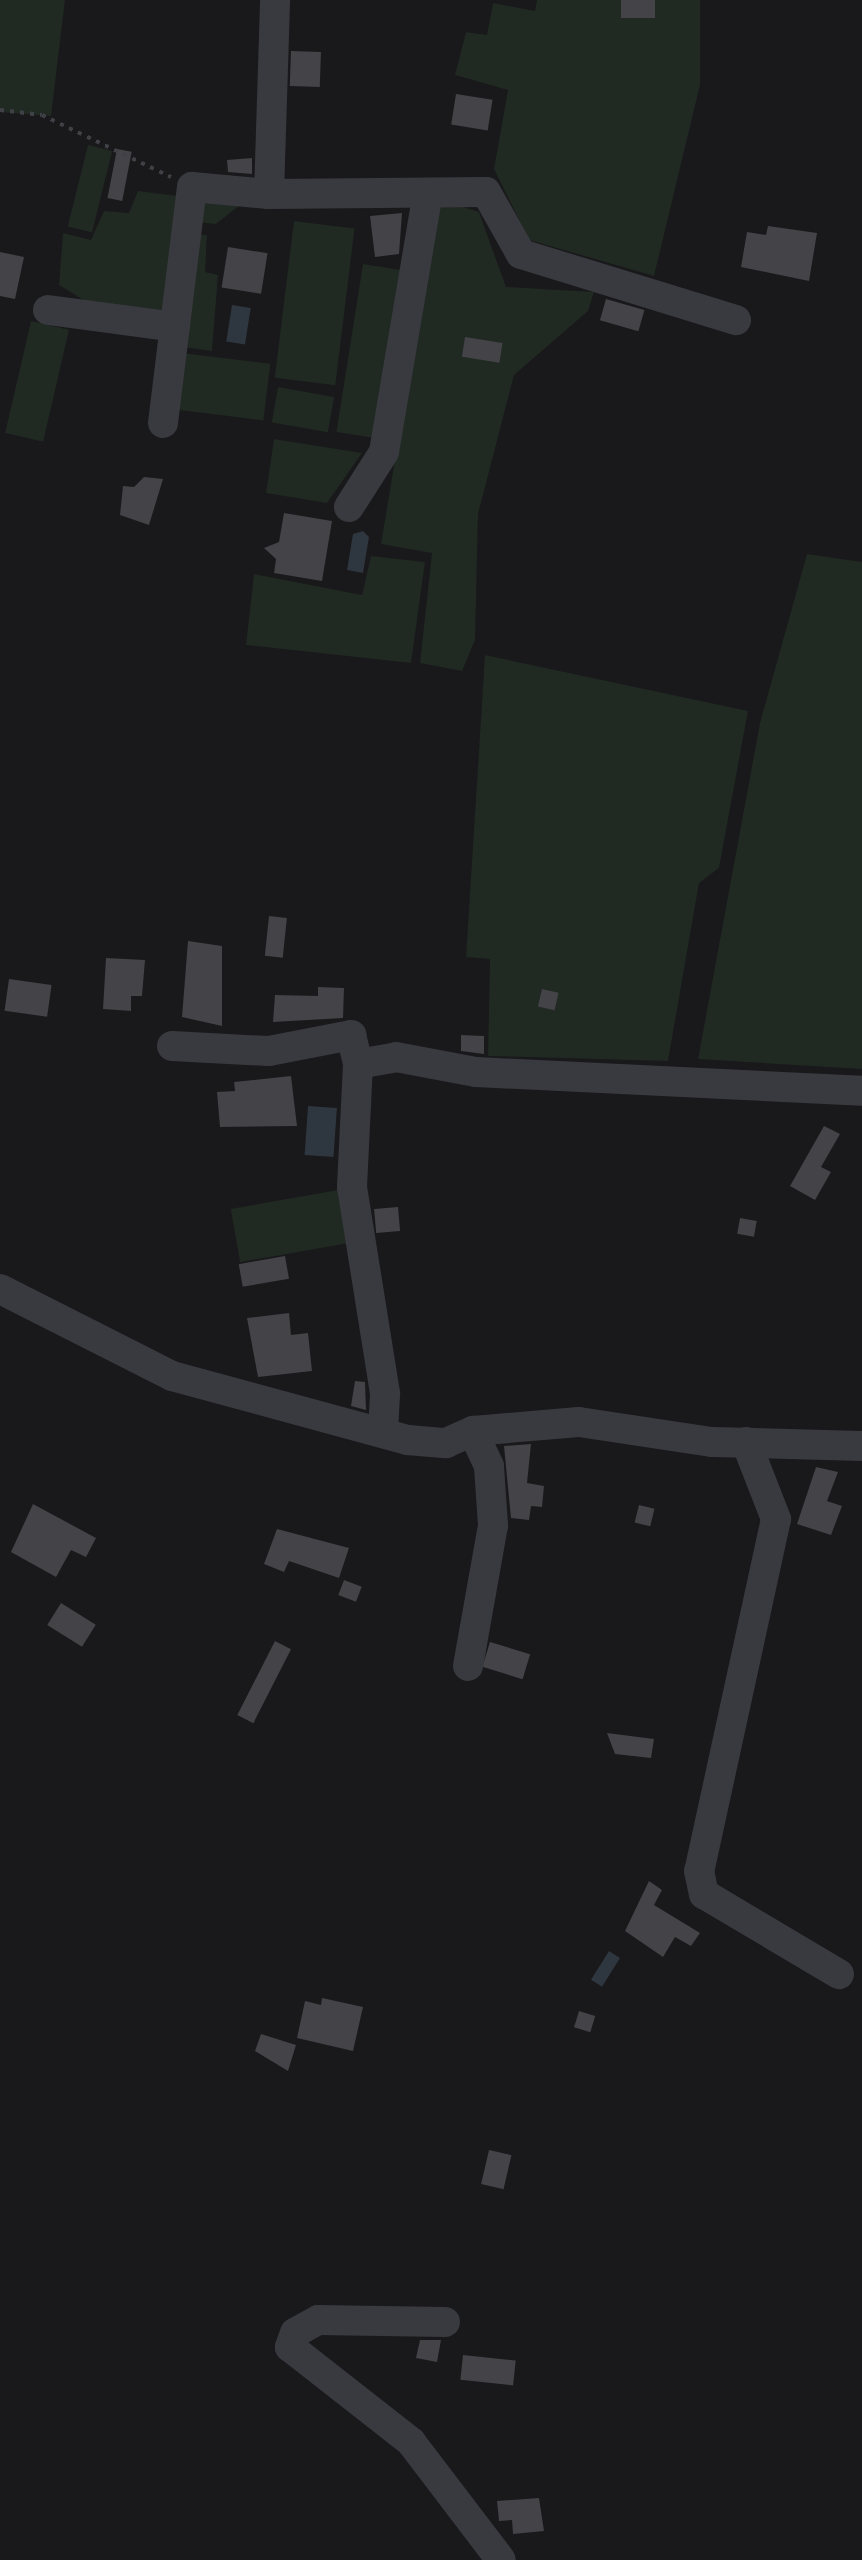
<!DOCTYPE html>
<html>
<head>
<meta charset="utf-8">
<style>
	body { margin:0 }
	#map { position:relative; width:862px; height:2560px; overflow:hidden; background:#19181b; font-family:"Golos Text",sans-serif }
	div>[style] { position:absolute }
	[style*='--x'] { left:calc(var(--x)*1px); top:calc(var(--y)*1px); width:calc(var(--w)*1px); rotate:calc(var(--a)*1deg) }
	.green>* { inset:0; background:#202922; transform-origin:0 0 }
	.water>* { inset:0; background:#2e363f; transform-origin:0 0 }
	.building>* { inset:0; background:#434348; transform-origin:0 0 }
	.path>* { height:4px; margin-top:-2px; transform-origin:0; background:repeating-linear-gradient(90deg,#3f4147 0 4px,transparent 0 10px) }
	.minor>* { height:30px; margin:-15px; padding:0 15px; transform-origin:15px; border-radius:15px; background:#393a40 }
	span { translate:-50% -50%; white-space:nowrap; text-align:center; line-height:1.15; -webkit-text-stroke:6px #141316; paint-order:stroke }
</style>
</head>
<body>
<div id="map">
	<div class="green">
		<div style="clip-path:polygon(0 0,65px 0,51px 116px,0 112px)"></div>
		<div style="clip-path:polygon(537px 0,700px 0,700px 85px,654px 276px,529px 240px,494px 169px,508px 90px,455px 75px,466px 32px,487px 35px,493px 3px,535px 11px)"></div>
		<div style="left:88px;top:145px;width:25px;height:84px;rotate:14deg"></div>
		<div style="clip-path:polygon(138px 191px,178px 196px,163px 315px,103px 312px,59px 285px,63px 233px,91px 240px,104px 211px,129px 213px)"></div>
		<div style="clip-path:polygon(199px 197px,244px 202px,216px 224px,196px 222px)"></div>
		<div style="clip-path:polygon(460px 206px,479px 212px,506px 287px,594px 292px,588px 311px,514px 375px,478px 514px,475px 640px,462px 671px,420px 663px,432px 553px,381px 544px,437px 207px)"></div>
		<div style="left:294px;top:221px;width:61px;height:158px;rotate:7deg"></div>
		<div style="clip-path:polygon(194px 234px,207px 235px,205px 272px,218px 275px,212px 351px,183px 347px)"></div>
		<div style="left:363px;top:264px;width:40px;height:170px;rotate:9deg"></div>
		<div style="left:31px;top:321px;width:39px;height:115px;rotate:13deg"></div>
		<div style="left:182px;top:353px;width:89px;height:57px;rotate:7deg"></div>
		<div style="left:278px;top:387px;width:57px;height:36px;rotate:10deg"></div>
		<div style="clip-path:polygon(274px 439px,362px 453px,327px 503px,266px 493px)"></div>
		<div style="clip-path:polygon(807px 554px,862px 562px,862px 1069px,698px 1059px,760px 723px)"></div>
		<div style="clip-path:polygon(371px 556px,425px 562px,411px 663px,246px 645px,254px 574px,362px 595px)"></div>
		<div style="clip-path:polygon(485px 655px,748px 711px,719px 868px,699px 883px,668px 1061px,488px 1056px,490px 959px,466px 957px)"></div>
		<div style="left:344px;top:1189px;width:54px;height:115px;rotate:80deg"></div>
	</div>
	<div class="water">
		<div style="left:232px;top:305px;width:19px;height:37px;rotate:9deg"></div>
		<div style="clip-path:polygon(363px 531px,369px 537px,363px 573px,347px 570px,353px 534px)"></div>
		<div style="left:308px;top:1106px;width:29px;height:49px;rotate:4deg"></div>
		<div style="left:609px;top:1951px;width:13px;height:34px;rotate:32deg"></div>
	</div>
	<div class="building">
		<div style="left:621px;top:0;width:34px;height:18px"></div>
		<div style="left:291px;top:51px;width:30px;height:35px;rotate:2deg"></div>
		<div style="left:456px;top:94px;width:37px;height:31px;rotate:9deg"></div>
		<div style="left:117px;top:149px;width:15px;height:50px;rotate:11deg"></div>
		<div style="clip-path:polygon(252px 158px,252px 174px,228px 172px,227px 160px)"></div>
		<div style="clip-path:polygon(402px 213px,399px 254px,375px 257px,370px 216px)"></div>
		<div style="clip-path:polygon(768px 226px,817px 233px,809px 281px,741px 267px,747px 232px,766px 235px)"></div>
		<div style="left:228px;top:247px;width:40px;height:41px;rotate:9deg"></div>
		<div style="clip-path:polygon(0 252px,24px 257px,15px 299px,0 296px)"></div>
		<div style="left:606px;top:299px;width:40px;height:22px;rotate:16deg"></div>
		<div style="left:465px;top:337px;width:38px;height:20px;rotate:9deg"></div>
		<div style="clip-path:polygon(144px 477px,163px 479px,149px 525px,120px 515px,123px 486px,134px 487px)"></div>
		<div style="clip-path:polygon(284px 513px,332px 521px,322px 581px,274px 573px,276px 559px,264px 548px,279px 542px)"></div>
		<div style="left:269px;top:916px;width:18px;height:40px;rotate:6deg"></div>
		<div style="clip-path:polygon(188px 941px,222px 946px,222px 1026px,182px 1017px)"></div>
		<div style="clip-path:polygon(106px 958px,145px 960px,142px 996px,131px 996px,131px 1011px,103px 1009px)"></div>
		<div style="left:9px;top:979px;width:43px;height:32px;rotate:8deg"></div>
		<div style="clip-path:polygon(318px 987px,344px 988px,343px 1018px,273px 1022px,275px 995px,318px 996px)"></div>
		<div style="left:542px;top:989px;width:17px;height:18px;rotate:13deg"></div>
		<div style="clip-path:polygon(461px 1035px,484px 1036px,484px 1054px,461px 1051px)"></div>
		<div style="clip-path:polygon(291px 1076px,297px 1126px,220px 1127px,217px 1092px,235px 1091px,234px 1082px)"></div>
		<div style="clip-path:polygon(824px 1126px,840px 1134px,821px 1167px,831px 1172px,815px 1200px,790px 1186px)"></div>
		<div style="left:398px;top:1207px;width:24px;height:24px;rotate:85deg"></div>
		<div style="left:740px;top:1218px;width:17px;height:16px;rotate:10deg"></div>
		<div style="left:285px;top:1256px;width:23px;height:47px;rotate:80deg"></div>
		<div style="clip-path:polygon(289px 1313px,291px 1335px,308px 1333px,312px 1371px,258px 1377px,247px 1318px)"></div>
		<div style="clip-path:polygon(355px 1381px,365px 1382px,366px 1410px,351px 1406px)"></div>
		<div style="clip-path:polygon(531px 1444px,527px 1483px,544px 1486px,542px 1507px,531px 1506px,529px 1520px,511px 1518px,504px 1446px)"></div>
		<div style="clip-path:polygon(816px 1467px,838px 1472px,827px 1501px,842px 1506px,831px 1535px,797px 1524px)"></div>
		<div style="clip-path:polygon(33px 1504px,96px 1538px,86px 1557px,71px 1550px,56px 1577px,11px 1552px)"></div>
		<div style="left:639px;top:1505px;width:16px;height:18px;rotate:14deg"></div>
		<div style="clip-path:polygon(277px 1529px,349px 1548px,339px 1578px,289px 1561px,284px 1572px,264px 1564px)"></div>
		<div style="left:344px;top:1580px;width:19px;height:16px;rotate:21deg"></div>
		<div style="left:61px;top:1603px;width:41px;height:26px;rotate:32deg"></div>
		<div style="left:275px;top:1641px;width:18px;height:83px;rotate:27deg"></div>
		<div style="left:490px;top:1642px;width:42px;height:26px;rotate:17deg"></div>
		<div style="clip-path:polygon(607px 1733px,654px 1739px,651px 1758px,615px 1754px)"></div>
		<div style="clip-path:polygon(649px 1881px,662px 1890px,654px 1905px,700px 1933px,691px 1946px,675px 1937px,663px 1957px,625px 1931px)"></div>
		<div style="clip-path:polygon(322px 1998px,363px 2007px,353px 2051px,297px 2038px,305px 2001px,321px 2005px)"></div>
		<div style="left:579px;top:2011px;width:17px;height:17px;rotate:17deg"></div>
		<div style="clip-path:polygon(261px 2034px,296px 2045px,288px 2071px,255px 2051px)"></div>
		<div style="left:489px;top:2150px;width:23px;height:35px;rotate:13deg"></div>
		<div style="clip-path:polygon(420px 2340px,441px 2340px,437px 2362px,416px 2358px)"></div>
		<div style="left:463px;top:2355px;width:53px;height:25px;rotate:6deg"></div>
		<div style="clip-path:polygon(539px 2498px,544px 2531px,513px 2534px,512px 2520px,499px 2521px,497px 2501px)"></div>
	</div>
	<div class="path">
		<div style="--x:0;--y:110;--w:42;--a:6.8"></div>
		<div style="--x:42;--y:115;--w:143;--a:25.7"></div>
	</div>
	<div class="minor">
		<div style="--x:269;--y:194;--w:217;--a:-0.5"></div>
		<div style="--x:486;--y:192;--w:71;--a:60.6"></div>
		<div style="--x:521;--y:254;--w:225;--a:17.1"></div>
		<div style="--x:48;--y:310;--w:128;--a:7.6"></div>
		<div style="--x:163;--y:423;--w:238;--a:-83"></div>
		<div style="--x:192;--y:187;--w:77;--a:5.2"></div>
		<div style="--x:269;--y:194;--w:194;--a:-88.2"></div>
		<div style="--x:349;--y:507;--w:65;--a:-57.5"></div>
		<div style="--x:384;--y:452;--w:263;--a:-80.4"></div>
		<div style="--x:172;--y:1046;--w:97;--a:3"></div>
		<div style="--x:269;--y:1051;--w:84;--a:-11"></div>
		<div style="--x:351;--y:1035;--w:30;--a:76"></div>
		<div style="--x:358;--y:1064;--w:123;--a:92.8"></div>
		<div style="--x:352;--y:1187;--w:210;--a:80.9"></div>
		<div style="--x:385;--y:1394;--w:39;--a:93"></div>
		<div style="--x:358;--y:1064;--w:39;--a:-10"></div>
		<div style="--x:396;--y:1057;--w:81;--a:10.6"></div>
		<div style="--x:476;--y:1072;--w:386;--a:2.8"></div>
		<div style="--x:0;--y:1289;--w:193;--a:26.8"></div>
		<div style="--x:172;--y:1376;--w:245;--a:15.2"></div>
		<div style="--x:408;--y:1440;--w:38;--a:5"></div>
		<div style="--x:446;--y:1443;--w:30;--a:-24"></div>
		<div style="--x:473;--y:1431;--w:106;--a:-4.9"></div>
		<div style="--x:579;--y:1422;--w:134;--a:8.6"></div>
		<div style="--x:712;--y:1442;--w:150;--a:1.5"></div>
		<div style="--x:746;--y:1442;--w:83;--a:68.7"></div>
		<div style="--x:776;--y:1519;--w:360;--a:102.3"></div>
		<div style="--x:699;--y:1871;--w:24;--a:78"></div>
		<div style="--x:704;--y:1894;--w:157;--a:30.7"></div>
		<div style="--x:468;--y:1666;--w:143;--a:-79.9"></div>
		<div style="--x:493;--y:1525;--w:59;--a:-93.9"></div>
		<div style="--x:489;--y:1466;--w:38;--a:-115"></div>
		<div style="--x:445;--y:2322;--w:127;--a:-179.1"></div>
		<div style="--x:318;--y:2320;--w:26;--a:151"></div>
		<div style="--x:295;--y:2333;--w:15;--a:110"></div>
		<div style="--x:290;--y:2347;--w:154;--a:38.1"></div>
		<div style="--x:411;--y:2442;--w:148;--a:52.7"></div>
	</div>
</div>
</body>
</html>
